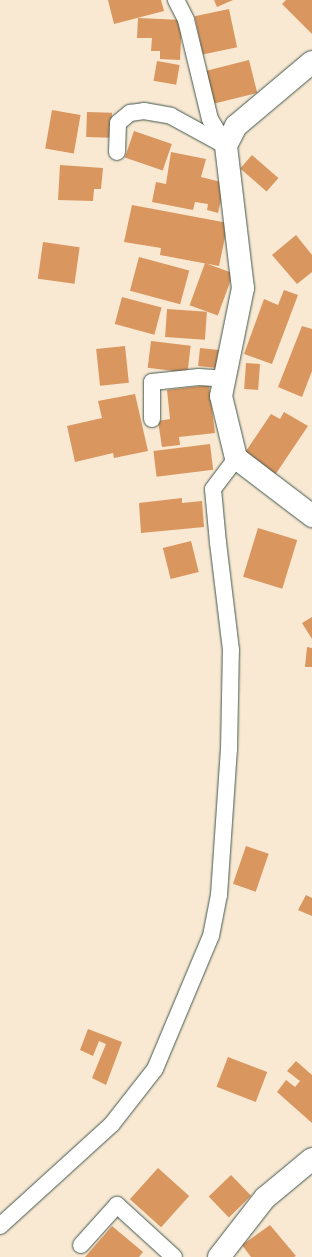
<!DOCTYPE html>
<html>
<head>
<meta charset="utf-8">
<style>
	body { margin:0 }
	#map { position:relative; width:312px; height:1257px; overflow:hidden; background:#f9e9d3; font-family:Mynerve,sans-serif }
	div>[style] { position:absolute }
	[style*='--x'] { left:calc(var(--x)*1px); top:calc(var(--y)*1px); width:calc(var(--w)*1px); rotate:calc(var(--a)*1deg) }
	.building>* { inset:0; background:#d9965f; transform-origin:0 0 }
	.roads { filter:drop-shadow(0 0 1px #40574c) drop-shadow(0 0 1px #40574c) }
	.street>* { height:16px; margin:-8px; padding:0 8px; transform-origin:8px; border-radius:8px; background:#fff }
	.secondary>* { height:22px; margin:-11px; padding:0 11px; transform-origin:11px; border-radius:11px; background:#fff }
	span { translate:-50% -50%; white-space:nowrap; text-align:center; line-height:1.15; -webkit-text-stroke:4px #fcf5e5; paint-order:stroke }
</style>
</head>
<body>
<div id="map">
	<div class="building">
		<div style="clip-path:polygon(108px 0,161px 0,164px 11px,114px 24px)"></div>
		<div style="clip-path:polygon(214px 0,233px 0,217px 7px)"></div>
		<div style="clip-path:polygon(286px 0,312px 0,312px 34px,282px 4px)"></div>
		<div style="left:229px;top:9px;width:39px;height:35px;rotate:78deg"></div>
		<div style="clip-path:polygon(138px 18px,182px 20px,180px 60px,160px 59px,160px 51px,151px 51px,152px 38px,137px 38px)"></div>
		<div style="left:249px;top:60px;width:34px;height:46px;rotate:76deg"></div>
		<div style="left:157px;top:61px;width:23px;height:20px;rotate:10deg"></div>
		<div style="left:52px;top:110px;width:29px;height:39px;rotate:10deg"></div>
		<div style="left:87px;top:112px;width:25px;height:25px;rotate:2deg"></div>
		<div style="left:134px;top:131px;width:40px;height:28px;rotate:19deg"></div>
		<div style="clip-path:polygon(171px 152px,206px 159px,201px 177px,225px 183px,218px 213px,207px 210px,208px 204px,195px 202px,193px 210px,152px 202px,156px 182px,166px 184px)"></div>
		<div style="left:252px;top:155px;width:35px;height:18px;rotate:41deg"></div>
		<div style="clip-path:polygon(60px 165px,103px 168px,101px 189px,94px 189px,93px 201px,58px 200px)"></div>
		<div style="clip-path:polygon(132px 205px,228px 223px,219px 266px,160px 255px,161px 248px,124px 242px)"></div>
		<div style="clip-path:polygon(296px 235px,312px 255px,312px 272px,297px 284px,272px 255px)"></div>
		<div style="left:43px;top:242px;width:37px;height:37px;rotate:8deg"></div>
		<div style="left:139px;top:257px;width:52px;height:35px;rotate:15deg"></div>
		<div style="left:205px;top:263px;width:30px;height:45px;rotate:20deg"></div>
		<div style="clip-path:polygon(284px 290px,298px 295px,272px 364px,244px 354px,264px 299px,278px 305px)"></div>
		<div style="left:122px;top:297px;width:41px;height:28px;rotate:15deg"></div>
		<div style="left:167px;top:309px;width:40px;height:28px;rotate:4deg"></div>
		<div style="clip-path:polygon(302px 326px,312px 329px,312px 371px,302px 397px,278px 387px)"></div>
		<div style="left:151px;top:341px;width:40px;height:27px;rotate:7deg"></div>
		<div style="left:125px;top:346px;width:37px;height:29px;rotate:84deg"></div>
		<div style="left:200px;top:348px;width:19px;height:18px;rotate:6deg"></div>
		<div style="left:246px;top:363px;width:14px;height:26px;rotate:4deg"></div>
		<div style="clip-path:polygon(209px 385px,215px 433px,179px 437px,180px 445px,162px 447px,158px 421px,170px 419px,167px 390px)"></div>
		<div style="clip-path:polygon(135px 394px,148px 451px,114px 458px,113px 453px,75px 462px,67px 426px,102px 418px,98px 401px)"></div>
		<div style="clip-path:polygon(284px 412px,308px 426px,275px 475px,244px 454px,271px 414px,280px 419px)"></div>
		<div style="left:210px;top:444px;width:26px;height:57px;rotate:83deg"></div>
		<div style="clip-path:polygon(182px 498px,182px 503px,202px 501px,204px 527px,141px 533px,139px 503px)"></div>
		<div style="left:258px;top:528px;width:41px;height:51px;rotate:17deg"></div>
		<div style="left:191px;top:541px;width:32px;height:29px;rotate:76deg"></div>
		<div style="clip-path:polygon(312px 617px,312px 639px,302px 623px)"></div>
		<div style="clip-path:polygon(307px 647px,312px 648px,312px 667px,305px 667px)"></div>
		<div style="left:246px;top:846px;width:24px;height:40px;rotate:19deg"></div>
		<div style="clip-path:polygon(306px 895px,312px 898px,312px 916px,298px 910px)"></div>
		<div style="clip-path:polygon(88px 1029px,122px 1042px,106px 1085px,92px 1078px,106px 1044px,99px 1041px,93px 1056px,80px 1050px)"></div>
		<div style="left:228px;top:1057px;width:42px;height:32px;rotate:21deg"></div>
		<div style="clip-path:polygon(296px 1061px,312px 1075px,312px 1123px,277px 1092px,286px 1080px,295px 1087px,300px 1081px,287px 1071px)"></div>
		<div style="left:158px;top:1168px;width:42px;height:42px;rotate:42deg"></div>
		<div style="left:231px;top:1175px;width:29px;height:31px;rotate:46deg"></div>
		<div style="clip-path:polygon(270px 1225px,296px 1256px,294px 1257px,251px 1257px,242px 1245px)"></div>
		<div style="clip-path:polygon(112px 1226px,143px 1252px,139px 1257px,85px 1257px)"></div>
	</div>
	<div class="roads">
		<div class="street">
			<div style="--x:176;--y:0;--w:22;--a:63"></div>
			<div style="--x:186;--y:20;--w:102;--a:76.4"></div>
			<div style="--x:210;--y:119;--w:31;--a:59"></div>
			<div style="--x:117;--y:152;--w:29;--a:-88"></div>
			<div style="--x:118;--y:123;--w:16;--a:-40"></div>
			<div style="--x:130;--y:113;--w:14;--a:-8"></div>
			<div style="--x:144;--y:111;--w:27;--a:10"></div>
			<div style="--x:171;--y:116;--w:63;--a:28.6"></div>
			<div style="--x:152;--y:419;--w:37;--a:-90"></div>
			<div style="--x:152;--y:382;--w:47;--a:-6.1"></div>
			<div style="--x:199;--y:377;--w:26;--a:4"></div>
			<div style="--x:0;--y:1226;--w:151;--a:-42.3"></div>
			<div style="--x:112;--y:1124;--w:70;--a:-52"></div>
			<div style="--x:155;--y:1069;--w:144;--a:-67.2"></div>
			<div style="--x:211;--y:936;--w:42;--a:-79"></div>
			<div style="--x:219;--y:895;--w:145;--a:-86.1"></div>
			<div style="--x:229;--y:750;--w:100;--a:-88.9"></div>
			<div style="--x:231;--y:650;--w:108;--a:-96.9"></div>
			<div style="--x:218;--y:543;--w:54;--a:-95.3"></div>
			<div style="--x:213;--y:489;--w:39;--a:-53"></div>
			<div style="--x:81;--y:1245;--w:54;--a:-48"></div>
			<div style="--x:117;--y:1205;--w:77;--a:42.4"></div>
		</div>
		<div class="secondary">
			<div style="--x:312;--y:62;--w:99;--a:139.9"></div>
			<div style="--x:236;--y:126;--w:22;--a:117"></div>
			<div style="--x:226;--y:146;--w:143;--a:83.2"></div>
			<div style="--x:243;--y:288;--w:110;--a:101.5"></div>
			<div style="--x:221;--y:396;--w:64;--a:76.4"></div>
			<div style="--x:236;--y:458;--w:96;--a:37.3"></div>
			<div style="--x:219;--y:1257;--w:75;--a:-52.1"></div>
			<div style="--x:265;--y:1198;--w:61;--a:-39.7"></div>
		</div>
	</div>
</div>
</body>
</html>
